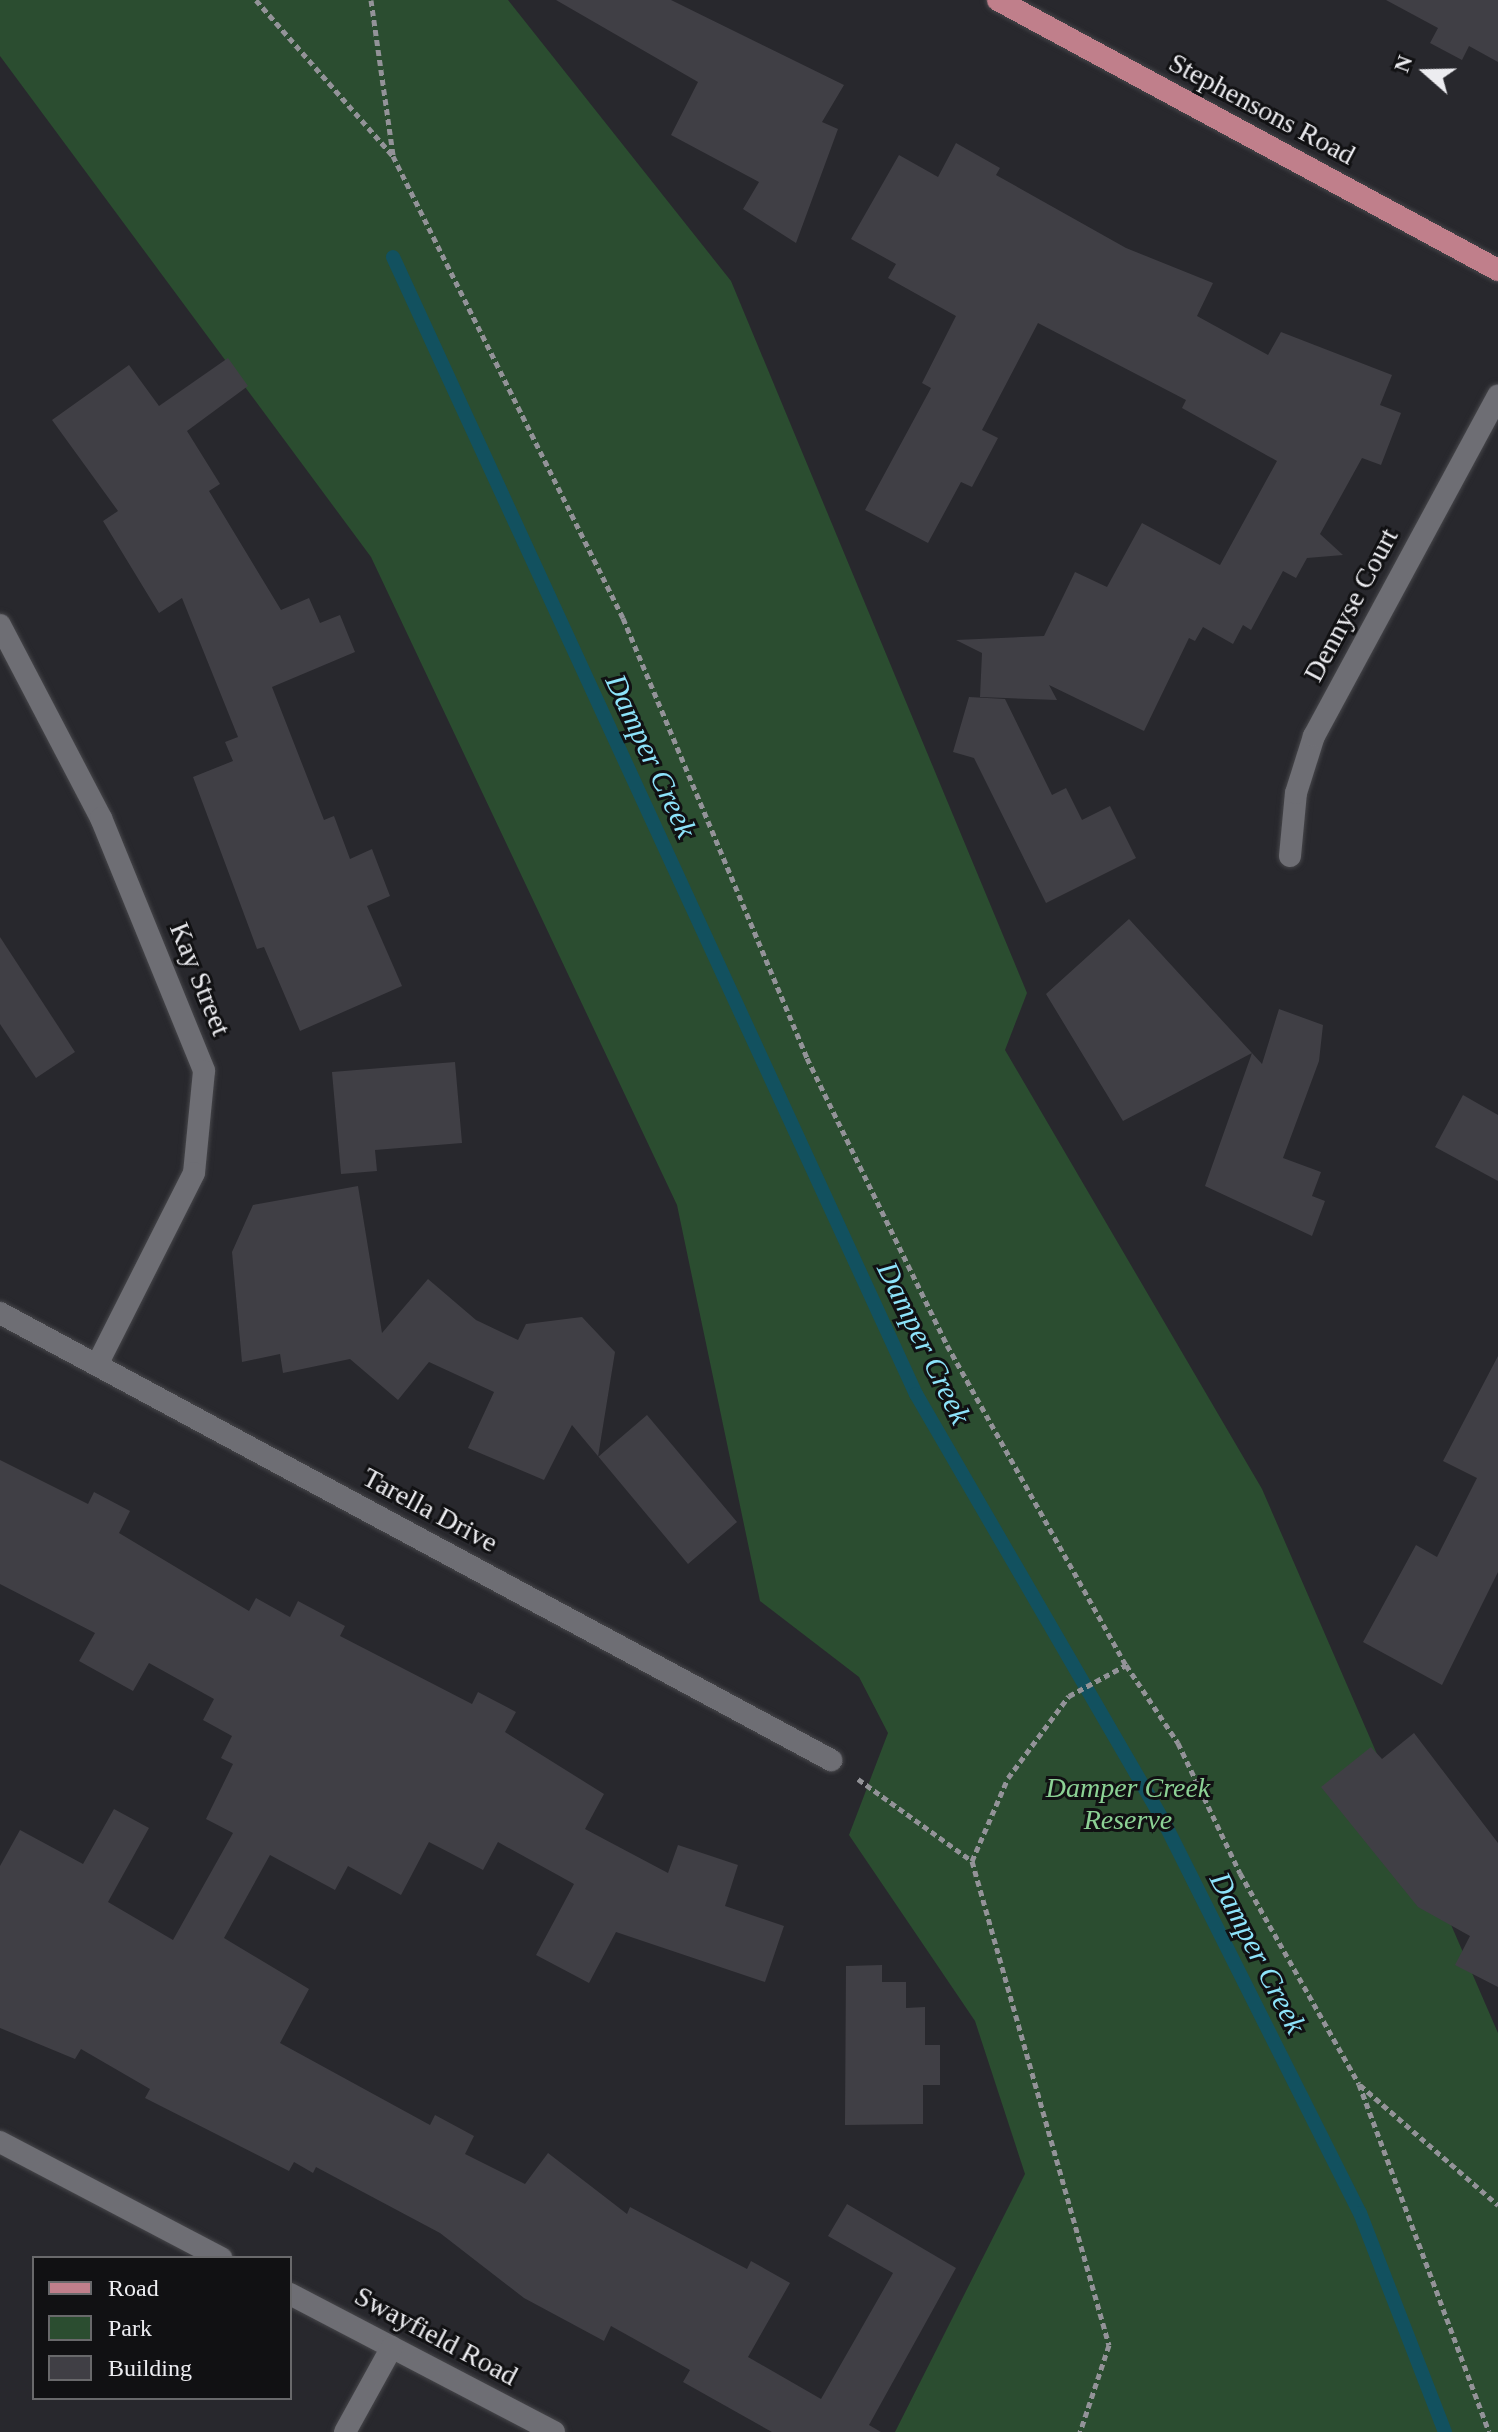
<!DOCTYPE html>
<html>
<head>
<meta charset="utf-8">
<style>
	body { margin:0 }
	#map { position:relative; width:1498px; height:2432px; overflow:hidden; background:#28282d; font-family:"Times New Roman",serif }
	div>[style] { position:absolute }
	[style*='--x'] { left:calc(var(--x)*1px); top:calc(var(--y)*1px); width:calc(var(--w)*1px); rotate:calc(var(--a)*1deg) }
	.green>* { inset:0; background:#2b4d30 }
	.stream>* { height:14px; margin:-7px; padding:0 7px; transform-origin:7px; border-radius:7px; background:#12515f }
	.building>* { inset:0; background:#403f45 }
	.path>* { height:5px; margin-top:-2.5px; transform-origin:0; background:repeating-linear-gradient(90deg,#939398 0 6px,transparent 0 10px) }
	.roads { filter:drop-shadow(0 0 2px #46464a) drop-shadow(0 0 2px #46464a) }
	.minor>* { height:22px; margin:-11px; padding:0 11px; transform-origin:11px; border-radius:11px; background:#6e6e74 }
	.primary>* { height:22px; margin:-11px; padding:0 11px; transform-origin:11px; border-radius:11px; background:#c07f8b }
	span { translate:-50% -50%; white-space:nowrap; text-align:center; line-height:1.15; -webkit-text-stroke:6px #111113; paint-order:stroke }
	.street-label { font-size:28px; color:#ececf0 }
	.park-label { font-size:28px; color:#8cd295; font-style:italic }
	.water-label { font-size:30px; color:#8de3fa; font-style:italic }
	.legend { position:absolute; left:32px; top:2256px; width:260px; height:144px; box-sizing:border-box; background:#111113; border:2px solid #69696b; margin:0; padding:10px 14px; list-style:none; font-size:24px; color:#ececf0 }
	.legend li { display:flex; align-items:center; gap:16px; height:40px }
	.legend b { width:40px; border:2px solid #69696b }
	.north { position:absolute; left:1386px; top:32px; width:80px; height:80px; -webkit-text-stroke:6px #111113; paint-order:stroke; rotate:290deg; font-size:22px; font-weight:700; line-height:32px; text-align:center; color:#ececf0 }
	.north::after { content:''; display:block; margin:auto; width:28px; height:36px; background:#ececf0; clip-path:polygon(50% 0,100% 100%,50% 72%,0 100%) }
</style>
</head>
<body>
<div id="map">
	<div class="green">
		<div style="clip-path:polygon(0 0,508px 0,731px 281px,1027px 993px,1005px 1050px,1262px 1489px,1498px 2033px,1498px 2432px,895px 2432px,1025px 2174px,975px 2021px,849px 1835px,888px 1733px,859px 1677px,760px 1601px,677px 1205px,371px 557px,0 56px)"></div>
	</div>
	<div class="stream">
		<div style="--x:393;--y:257;--w:1252;--a:65.3"></div>
		<div style="--x:916;--y:1394;--w:499;--a:59.9"></div>
		<div style="--x:1166;--y:1826;--w:433;--a:63.4"></div>
		<div style="--x:1360;--y:2213;--w:235;--a:68.8"></div>
	</div>
	<div class="building">
		<div style="clip-path:polygon(556px 0,671px 0,844px 85px,822px 122px,838px 129px,796px 243px,743px 209px,759px 182px,671px 135px,698px 82px)"></div>
		<div style="clip-path:polygon(1386px 0,1498px 0,1498px 62px,1469px 46px,1462px 60px,1430px 43px,1438px 28px)"></div>
		<div style="clip-path:polygon(956px 143px,1000px 168px,996px 175px,1126px 248px,1213px 283px,1197px 316px,1268px 355px,1281px 332px,1392px 375px,1380px 405px,1401px 413px,1381px 465px,1362px 458px,1320px 534px,1343px 555px,1307px 558px,1296px 578px,1283px 571px,1251px 630px,1243px 625px,1233px 644px,1203px 627px,1195px 641px,1189px 638px,1144px 731px,1049px 685px,1057px 700px,980px 697px,982px 653px,956px 640px,1044px 636px,1075px 572px,1107px 587px,1142px 523px,1220px 565px,1277px 461px,1182px 408px,1186px 400px,1038px 323px,982px 430px,998px 438px,972px 487px,961px 482px,928px 543px,865px 510px,931px 388px,922px 383px,956px 316px,888px 278px,896px 264px,851px 239px,899px 155px,938px 177px)"></div>
		<div style="clip-path:polygon(228px 358px,248px 386px,187px 431px,220px 484px,209px 491px,281px 610px,309px 598px,320px 623px,340px 615px,355px 652px,272px 687px,324px 820px,334px 816px,350px 859px,372px 849px,390px 896px,367px 906px,402px 986px,300px 1031px,264px 947px,257px 949px,193px 777px,233px 761px,225px 742px,238px 737px,182px 598px,159px 613px,103px 521px,118px 511px,52px 420px,129px 365px,159px 406px)"></div>
		<div style="clip-path:polygon(969px 697px,1005px 699px,1052px 795px,1066px 788px,1082px 820px,1110px 806px,1136px 858px,1046px 903px,974px 758px,953px 752px)"></div>
		<div style="clip-path:polygon(1129px 919px,1262px 1064px,1279px 1009px,1323px 1025px,1319px 1061px,1283px 1158px,1321px 1172px,1312px 1196px,1325px 1201px,1312px 1236px,1205px 1186px,1252px 1053px,1123px 1121px,1046px 994px)"></div>
		<div style="clip-path:polygon(0 937px,75px 1052px,36px 1078px,0 1024px)"></div>
		<div style="clip-path:polygon(455px 1062px,462px 1143px,375px 1150px,377px 1171px,341px 1174px,332px 1072px)"></div>
		<div style="clip-path:polygon(1463px 1095px,1498px 1115px,1498px 1181px,1435px 1147px)"></div>
		<div style="clip-path:polygon(358px 1186px,382px 1333px,428px 1279px,476px 1320px,518px 1340px,526px 1324px,582px 1317px,615px 1352px,598px 1457px,647px 1415px,737px 1522px,688px 1564px,572px 1425px,544px 1480px,468px 1448px,494px 1392px,429px 1362px,398px 1400px,350px 1359px,283px 1373px,280px 1354px,242px 1362px,232px 1252px,253px 1205px)"></div>
		<div style="clip-path:polygon(1498px 1356px,1498px 1572px,1442px 1685px,1363px 1642px,1416px 1545px,1437px 1557px,1477px 1478px,1443px 1461px)"></div>
		<div style="clip-path:polygon(0 1460px,88px 1504px,94px 1492px,130px 1511px,119px 1533px,249px 1611px,256px 1598px,290px 1617px,298px 1601px,345px 1626px,340px 1636px,472px 1704px,478px 1692px,516px 1712px,505px 1732px,604px 1794px,585px 1829px,668px 1873px,678px 1845px,738px 1865px,725px 1906px,784px 1926px,765px 1982px,616px 1932px,589px 1983px,536px 1955px,574px 1884px,498px 1842px,483px 1870px,429px 1842px,401px 1895px,348px 1866px,335px 1890px,270px 1855px,224px 1938px,309px 1989px,280px 2043px,430px 2125px,435px 2115px,474px 2136px,465px 2154px,525px 2184px,548px 2153px,627px 2214px,630px 2207px,747px 2269px,751px 2261px,790px 2283px,748px 2357px,821px 2399px,893px 2273px,828px 2236px,847px 2204px,956px 2268px,869px 2425px,881px 2432px,772px 2432px,683px 2382px,690px 2370px,611px 2326px,604px 2341px,524px 2298px,440px 2233px,316px 2167px,313px 2173px,294px 2162px,289px 2171px,145px 2098px,150px 2089px,81px 2049px,75px 2059px,0 2028px,0 1866px,20px 1830px,83px 1864px,114px 1809px,149px 1828px,108px 1902px,173px 1940px,233px 1833px,206px 1819px,233px 1764px,221px 1758px,232px 1736px,203px 1720px,214px 1699px,149px 1663px,133px 1691px,79px 1661px,95px 1633px,0 1584px)"></div>
		<div style="clip-path:polygon(1414px 1733px,1498px 1843px,1498px 1987px,1455px 1965px,1470px 1936px,1418px 1907px,1321px 1787px,1371px 1747px,1382px 1759px)"></div>
		<div style="clip-path:polygon(882px 1965px,882px 1982px,906px 1982px,906px 2008px,925px 2007px,925px 2045px,940px 2045px,940px 2085px,923px 2085px,923px 2124px,845px 2125px,846px 1966px)"></div>
	</div>
	<div class="path">
		<div style="--x:256;--y:0;--w:208;--a:48.7"></div>
		<div style="--x:393;--y:156;--w:516;--a:63.53"></div>
		<div style="--x:623;--y:618;--w:477;--a:67.3"></div>
		<div style="--x:807;--y:1058;--w:319;--a:64"></div>
		<div style="--x:947;--y:1345;--w:367;--a:60.8"></div>
		<div style="--x:1126;--y:1665;--w:94;--a:56.3"></div>
		<div style="--x:1178;--y:1743;--w:144;--a:64.5"></div>
		<div style="--x:1240;--y:1873;--w:242;--a:60.6"></div>
		<div style="--x:1359;--y:2084;--w:371;--a:69.5"></div>
		<div style="--x:371;--y:0;--w:157;--a:81.9"></div>
		<div style="--x:858;--y:1779;--w:140;--a:35.7"></div>
		<div style="--x:972;--y:1861;--w:503;--a:74.2"></div>
		<div style="--x:1109;--y:2345;--w:92;--a:108.4"></div>
		<div style="--x:972;--y:1861;--w:90;--a:-66.6"></div>
		<div style="--x:1008;--y:1778;--w:102;--a:-53.4"></div>
		<div style="--x:1069;--y:1696;--w:65;--a:-28.5"></div>
		<div style="--x:1360;--y:2085;--w:183;--a:41"></div>
	</div>
	<div class="roads">
		<div class="minor">
			<div style="--x:0;--y:625;--w:218;--a:62.4"></div>
			<div style="--x:101;--y:818;--w:273;--a:67.8"></div>
			<div style="--x:204;--y:1071;--w:102;--a:95.6"></div>
			<div style="--x:194;--y:1173;--w:215;--a:116.8"></div>
			<div style="--x:1290;--y:856;--w:63;--a:-84.6"></div>
			<div style="--x:1296;--y:793;--w:60;--a:-72.5"></div>
			<div style="--x:1314;--y:736;--w:387;--a:-61.6"></div>
			<div style="--x:0;--y:1313;--w:944;--a:28.28"></div>
			<div style="--x:0;--y:2142;--w:250;--a:27.7"></div>
			<div style="--x:290;--y:2294;--w:298;--a:27.6"></div>
			<div style="--x:345;--y:2432;--w:97;--a:-61.1"></div>
		</div>
		<div class="primary">
			<div style="--x:998;--y:0;--w:568;--a:28.37"></div>
		</div>
	</div>
	<div class="street-label">
		<span style="left:1262px;top:109px;rotate:28deg">Stephensons Road</span>
		<span style="left:1351px;top:605px;rotate:-62deg">Dennyse Court</span>
		<span style="left:200px;top:979px;rotate:68deg">Kay Street</span>
		<span style="left:430px;top:1510px;rotate:28deg">Tarella Drive</span>
		<span style="left:436px;top:2336px;rotate:28deg">Swayfield Road</span>
	</div>
	<div class="park-label">
		<span style="left:1128px;top:1804px">Damper Creek<br>Reserve</span>
	</div>
	<div class="water-label">
		<span style="left:651px;top:756px;rotate:65deg">Damper Creek</span>
		<span style="left:924px;top:1343px;rotate:64deg">Damper Creek</span>
		<span style="left:1258px;top:1953px;rotate:63deg">Damper Creek</span>
	</div>
	<ul class="legend">
	<li><b style="height:10px;background:#c07f8b"></b>Road</li>
	<li><b style="height:22px;background:#2b4d30"></b>Park</li>
	<li><b style="height:22px;background:#403f45"></b>Building</li>
	</ul>
	<div class="north">N</div>
</div>
</body>
</html>
